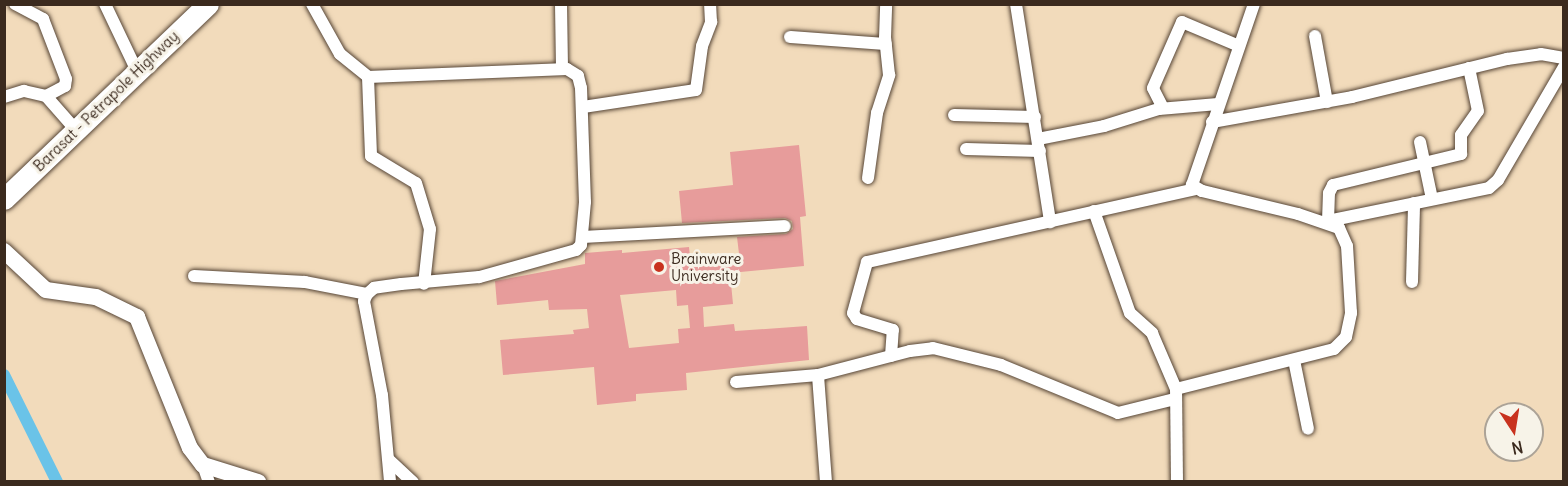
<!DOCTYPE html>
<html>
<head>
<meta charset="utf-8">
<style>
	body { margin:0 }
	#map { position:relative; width:1568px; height:486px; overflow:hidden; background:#f2dbbb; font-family:Delius,sans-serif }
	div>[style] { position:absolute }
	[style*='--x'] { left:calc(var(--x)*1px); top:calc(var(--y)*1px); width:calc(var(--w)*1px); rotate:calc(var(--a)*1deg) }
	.canal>* { height:12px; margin:-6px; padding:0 6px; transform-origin:6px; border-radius:6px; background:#6ac3e8 }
	.building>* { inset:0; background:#e79c9b }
	.roads { filter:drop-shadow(0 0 2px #564536) drop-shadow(0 0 2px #564536) }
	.street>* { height:12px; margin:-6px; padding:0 6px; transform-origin:6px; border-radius:6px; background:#fff }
	.secondary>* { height:16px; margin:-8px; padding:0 8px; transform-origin:8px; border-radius:8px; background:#fff }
	.highway>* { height:21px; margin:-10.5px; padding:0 10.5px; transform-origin:10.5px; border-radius:10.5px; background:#fff }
	.dots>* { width:16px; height:16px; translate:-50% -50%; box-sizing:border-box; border:3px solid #f7f3e8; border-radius:50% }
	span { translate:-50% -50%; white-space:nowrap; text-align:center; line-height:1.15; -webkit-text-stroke:6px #f7f3e8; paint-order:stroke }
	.street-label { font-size:15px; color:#3b2a1e }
	.poi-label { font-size:15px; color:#3b2a1e }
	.left { translate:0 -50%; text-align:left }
	.frame { position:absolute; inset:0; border:6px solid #3b2a1e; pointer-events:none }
	.north { position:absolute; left:1484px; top:402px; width:60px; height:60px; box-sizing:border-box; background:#f7f3e8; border:2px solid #aca397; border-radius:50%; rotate:168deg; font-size:16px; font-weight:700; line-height:24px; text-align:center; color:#3b2a1e }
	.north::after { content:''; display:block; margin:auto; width:21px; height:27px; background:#c8321e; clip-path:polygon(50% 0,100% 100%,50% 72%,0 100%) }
</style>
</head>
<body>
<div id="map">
	<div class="canal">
		<div style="--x:4;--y:375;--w:119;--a:63.6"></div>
	</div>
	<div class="building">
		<div style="clip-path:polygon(evenodd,799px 145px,806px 216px,800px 217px,804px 266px,730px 273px,733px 304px,703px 307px,704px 327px,734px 324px,735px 331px,807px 326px,809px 360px,686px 373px,687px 390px,636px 394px,636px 401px,597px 405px,594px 367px,503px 375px,500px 340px,574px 334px,573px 330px,589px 328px,587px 309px,549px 310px,548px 300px,497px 305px,495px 281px,585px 264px,585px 253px,622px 250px,622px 253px,689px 247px,691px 266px,740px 262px,737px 237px,786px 234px,793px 229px,792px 221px,785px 218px,682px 223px,679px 191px,733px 185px,730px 152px,799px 145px,676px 290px,677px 306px,688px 305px,690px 328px,678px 329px,679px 343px,629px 348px,620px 295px,676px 290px)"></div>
	</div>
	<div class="roads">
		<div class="street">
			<div style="--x:15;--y:4;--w:32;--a:28"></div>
			<div style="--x:43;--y:19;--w:64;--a:69"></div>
			<div style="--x:66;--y:79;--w:7;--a:98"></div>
			<div style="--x:65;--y:86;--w:21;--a:152"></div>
			<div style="--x:105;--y:4;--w:72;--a:64.5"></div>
			<div style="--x:312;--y:4;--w:57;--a:60.8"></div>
			<div style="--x:340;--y:54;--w:36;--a:39"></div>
			<div style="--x:368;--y:77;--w:199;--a:-2.3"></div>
			<div style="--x:567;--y:69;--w:13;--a:32"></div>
			<div style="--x:578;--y:76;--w:12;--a:76"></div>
			<div style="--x:581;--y:88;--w:114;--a:88"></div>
			<div style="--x:585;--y:202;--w:43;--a:95.3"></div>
			<div style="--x:581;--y:245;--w:7;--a:135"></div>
			<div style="--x:576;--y:250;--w:101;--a:164.4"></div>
			<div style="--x:479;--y:277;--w:78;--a:174.9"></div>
			<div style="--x:401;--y:284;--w:27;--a:172"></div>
			<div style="--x:374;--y:288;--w:9;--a:139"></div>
			<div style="--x:367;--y:294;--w:8;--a:113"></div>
			<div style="--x:364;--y:301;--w:96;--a:79.2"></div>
			<div style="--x:382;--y:395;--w:87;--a:84.7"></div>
			<div style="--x:561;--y:4;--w:65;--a:89.1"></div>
			<div style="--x:1016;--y:4;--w:221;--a:81.1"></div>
			<div style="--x:1315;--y:36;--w:67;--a:79.7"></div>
			<div style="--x:790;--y:37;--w:96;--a:4.2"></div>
			<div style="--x:368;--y:77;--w:79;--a:87.8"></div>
			<div style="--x:371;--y:156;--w:52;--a:31"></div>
			<div style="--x:416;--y:183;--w:48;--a:73.1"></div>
			<div style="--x:430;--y:229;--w:55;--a:96.2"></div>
			<div style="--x:4;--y:97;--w:21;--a:-17"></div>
			<div style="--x:24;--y:91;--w:23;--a:13"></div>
			<div style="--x:46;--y:96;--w:44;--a:48.7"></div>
			<div style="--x:583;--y:107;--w:114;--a:-8.6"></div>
			<div style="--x:696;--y:90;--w:44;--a:-82.2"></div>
			<div style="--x:702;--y:46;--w:26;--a:-69"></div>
			<div style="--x:711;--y:22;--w:18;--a:-93"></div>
			<div style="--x:1163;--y:108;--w:22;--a:-117"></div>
			<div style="--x:1153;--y:88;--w:72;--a:-66.3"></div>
			<div style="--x:1182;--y:22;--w:62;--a:22.8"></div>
			<div style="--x:954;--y:115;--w:81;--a:1.4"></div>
			<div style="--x:1212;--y:122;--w:142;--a:-10.1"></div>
			<div style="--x:1352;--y:97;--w:160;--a:-13.8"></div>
			<div style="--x:1507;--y:59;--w:34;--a:-8"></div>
			<div style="--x:1541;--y:54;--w:23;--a:10"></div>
			<div style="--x:1038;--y:139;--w:67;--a:-11.1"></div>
			<div style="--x:1104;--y:126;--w:58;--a:-17.2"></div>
			<div style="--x:1159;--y:109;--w:59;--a:-4.8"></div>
			<div style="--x:1420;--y:142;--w:58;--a:78.1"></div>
			<div style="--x:966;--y:149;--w:74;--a:1.5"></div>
			<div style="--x:868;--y:178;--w:66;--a:-82.1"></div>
			<div style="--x:877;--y:113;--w:40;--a:-72"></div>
			<div style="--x:889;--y:75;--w:37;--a:-96"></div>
			<div style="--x:885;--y:38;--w:34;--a:-88"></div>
			<div style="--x:1094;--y:211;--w:108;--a:70.6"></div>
			<div style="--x:1130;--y:313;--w:30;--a:42"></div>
			<div style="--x:1152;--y:333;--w:61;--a:66.8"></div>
			<div style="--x:1328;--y:221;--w:28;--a:-88"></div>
			<div style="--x:1329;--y:193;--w:9;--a:-63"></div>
			<div style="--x:1333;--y:185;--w:132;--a:-13.6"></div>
			<div style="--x:1461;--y:154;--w:19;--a:-90"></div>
			<div style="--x:1461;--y:135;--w:29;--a:-55"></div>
			<div style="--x:1478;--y:111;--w:44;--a:-101.8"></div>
			<div style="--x:1323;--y:222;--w:169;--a:-11.6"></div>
			<div style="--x:1489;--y:188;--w:12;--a:-42"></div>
			<div style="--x:1498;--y:180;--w:131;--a:-59.7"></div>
			<div style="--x:584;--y:237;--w:201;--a:-3.1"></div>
			<div style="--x:194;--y:276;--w:111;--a:3.1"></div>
			<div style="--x:305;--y:282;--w:63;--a:11"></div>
			<div style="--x:1412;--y:282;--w:79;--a:-88.5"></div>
			<div style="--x:891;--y:356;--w:26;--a:-86"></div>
			<div style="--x:893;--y:330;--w:38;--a:-163"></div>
			<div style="--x:857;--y:319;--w:7;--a:-124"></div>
			<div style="--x:853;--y:313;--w:53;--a:-74.6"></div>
			<div style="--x:867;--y:262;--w:336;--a:-12.5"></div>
			<div style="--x:1294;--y:360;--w:70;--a:78.5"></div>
			<div style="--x:736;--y:382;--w:82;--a:-4.9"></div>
			<div style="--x:389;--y:460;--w:33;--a:43"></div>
			<div style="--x:203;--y:465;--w:18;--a:71"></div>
			<div style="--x:826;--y:482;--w:107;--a:-94.3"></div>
			<div style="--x:818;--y:375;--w:95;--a:-14.6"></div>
			<div style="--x:910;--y:351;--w:23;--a:-7"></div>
			<div style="--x:933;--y:348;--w:70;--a:14"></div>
			<div style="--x:1001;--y:365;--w:126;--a:22.3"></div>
			<div style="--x:1118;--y:413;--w:59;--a:-13.8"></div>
			<div style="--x:1177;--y:482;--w:93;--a:-90.6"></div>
			<div style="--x:1176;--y:389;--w:163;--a:-14.2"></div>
			<div style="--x:1334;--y:349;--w:17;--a:-45"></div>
			<div style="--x:1346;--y:337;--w:25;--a:-78"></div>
			<div style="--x:1351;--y:313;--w:67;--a:-93.4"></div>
			<div style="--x:1347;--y:246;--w:20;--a:-114"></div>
			<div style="--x:1339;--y:228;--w:43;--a:-161.1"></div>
			<div style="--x:1298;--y:214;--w:99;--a:-166.5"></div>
			<div style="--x:1202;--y:191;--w:12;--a:-149"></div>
			<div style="--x:1192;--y:185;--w:191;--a:-71.1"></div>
		</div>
		<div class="secondary">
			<div style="--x:4;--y:251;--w:57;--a:42.9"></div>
			<div style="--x:46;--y:290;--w:50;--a:8"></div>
			<div style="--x:96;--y:297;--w:46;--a:26"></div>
			<div style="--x:137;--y:317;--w:141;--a:68"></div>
			<div style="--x:190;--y:448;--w:21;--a:53"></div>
			<div style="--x:203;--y:465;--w:58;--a:17.2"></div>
		</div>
		<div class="highway">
			<div style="--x:4;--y:199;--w:282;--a:-43.7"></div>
		</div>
	</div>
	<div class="dots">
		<div style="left:659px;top:267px;background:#c8321e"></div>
	</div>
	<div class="street-label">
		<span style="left:106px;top:101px;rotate:-44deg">Barasat - Petrapole Highway</span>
	</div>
	<div class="poi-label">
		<span class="left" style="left:671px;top:267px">Brainware<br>University</span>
	</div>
	<div class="frame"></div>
	<div class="north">N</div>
</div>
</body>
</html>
